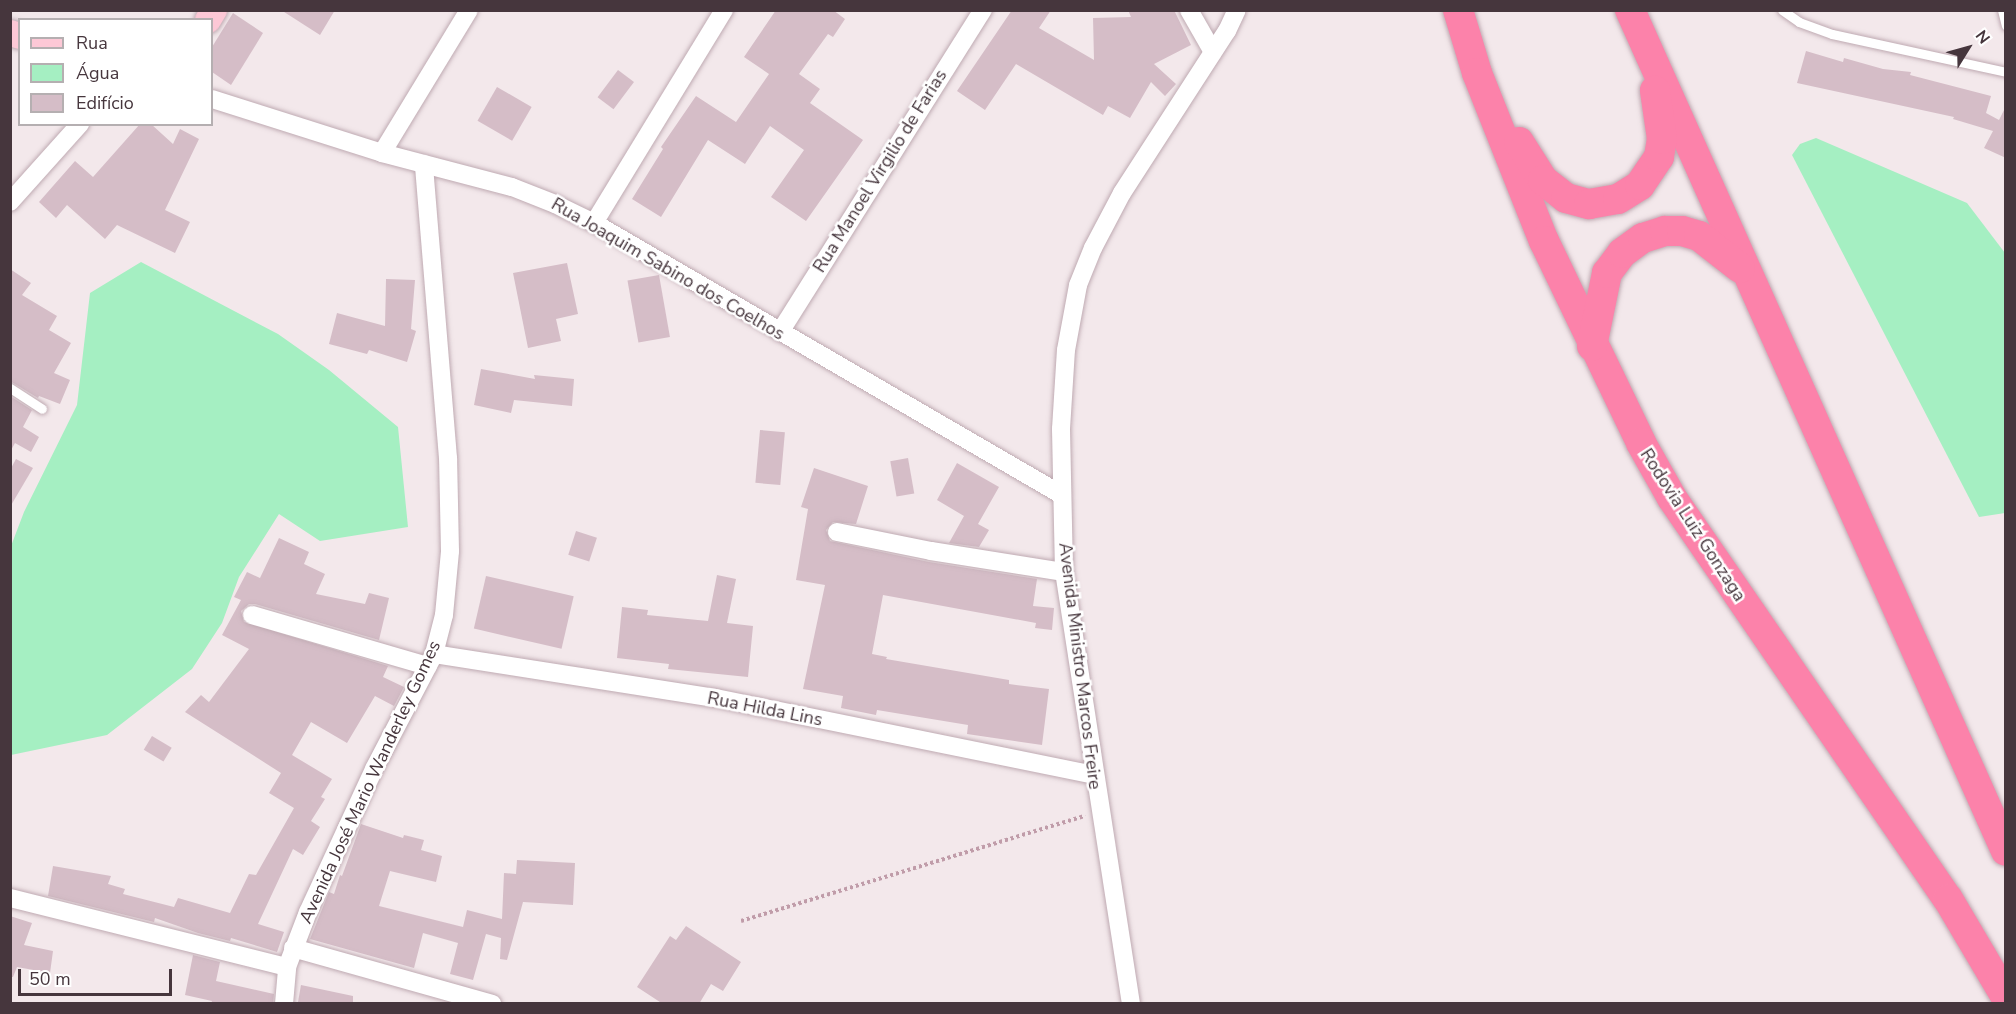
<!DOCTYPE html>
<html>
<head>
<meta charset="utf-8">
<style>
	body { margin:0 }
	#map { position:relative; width:2016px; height:1014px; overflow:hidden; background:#f3e8eb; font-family:"Nunito Sans",sans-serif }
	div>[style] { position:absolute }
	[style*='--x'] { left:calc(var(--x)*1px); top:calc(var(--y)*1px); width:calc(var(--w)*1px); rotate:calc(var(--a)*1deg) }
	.water>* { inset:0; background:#a5efc2 }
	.building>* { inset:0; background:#d5bdc7; transform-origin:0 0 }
	.path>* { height:4px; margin-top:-2px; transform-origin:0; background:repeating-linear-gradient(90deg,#c09ca9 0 3px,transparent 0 6px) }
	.roads { filter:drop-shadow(0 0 2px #bfaab2) drop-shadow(0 0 2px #bfaab2) }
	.service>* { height:9px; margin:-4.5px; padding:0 4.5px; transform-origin:4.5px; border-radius:4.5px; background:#fff }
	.minor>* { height:18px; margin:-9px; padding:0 9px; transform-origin:9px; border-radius:9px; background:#fff }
	.secondary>* { height:26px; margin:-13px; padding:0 13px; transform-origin:13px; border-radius:13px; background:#fdc8d6 }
	.trunk>* { height:30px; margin:-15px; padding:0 15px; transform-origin:15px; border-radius:15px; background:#fc82aa }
	span { translate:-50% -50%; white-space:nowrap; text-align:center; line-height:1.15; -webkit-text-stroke:5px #fff; paint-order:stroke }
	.street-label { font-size:18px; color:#46363d }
	.frame { position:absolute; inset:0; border:12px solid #46363d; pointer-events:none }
	.legend { position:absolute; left:18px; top:18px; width:195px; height:108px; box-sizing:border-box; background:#fff; border:2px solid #b5afb1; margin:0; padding:8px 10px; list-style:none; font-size:18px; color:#46363d }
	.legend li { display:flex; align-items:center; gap:12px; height:30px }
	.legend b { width:30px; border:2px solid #b5afb1 }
	.north { position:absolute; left:1938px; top:18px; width:60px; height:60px; -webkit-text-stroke:4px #fff; paint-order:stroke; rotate:53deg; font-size:16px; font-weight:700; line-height:24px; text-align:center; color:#46363d }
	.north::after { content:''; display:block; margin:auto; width:21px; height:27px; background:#46363d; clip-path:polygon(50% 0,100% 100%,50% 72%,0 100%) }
	.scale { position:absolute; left:18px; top:969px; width:154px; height:27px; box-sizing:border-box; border:3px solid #46363d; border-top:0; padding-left:8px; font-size:18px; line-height:21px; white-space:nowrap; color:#46363d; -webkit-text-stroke:4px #fff; paint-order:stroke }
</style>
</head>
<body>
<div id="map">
	<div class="water">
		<div style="clip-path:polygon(1816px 138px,1967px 203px,2005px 253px,2005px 513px,1979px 517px,1792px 155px,1800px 144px)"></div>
		<div style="clip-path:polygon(141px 262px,278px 334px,329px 370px,398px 427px,408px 527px,320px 541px,279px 514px,239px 577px,222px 623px,192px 669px,107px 735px,11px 755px,11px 546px,24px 512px,77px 405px,90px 293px)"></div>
	</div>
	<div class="building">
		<div style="clip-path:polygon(281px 10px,335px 10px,320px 35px)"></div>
		<div style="clip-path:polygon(776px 10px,833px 10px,845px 19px,833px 37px,828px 34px,799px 74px,820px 89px,810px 103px,863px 140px,806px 221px,771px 197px,804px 150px,770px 126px,745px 164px,708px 140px,661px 217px,632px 199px,663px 149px,661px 147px,696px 96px,736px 122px,769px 74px,744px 57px)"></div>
		<div style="clip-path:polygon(1012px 10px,1051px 10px,1039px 28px,1094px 60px,1093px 18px,1131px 17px,1128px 10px,1174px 10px,1191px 45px,1154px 64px,1176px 84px,1165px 96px,1151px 82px,1130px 118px,1108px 106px,1103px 115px,1016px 64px,985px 110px,957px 91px)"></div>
		<div style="clip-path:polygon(233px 13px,263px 33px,231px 85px,212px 72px,212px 47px)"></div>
		<div style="clip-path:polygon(1806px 51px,1843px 62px,1844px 58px,1883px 69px,1911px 72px,1910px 75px,1991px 96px,1986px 113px,1999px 120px,2006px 106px,2006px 158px,1984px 148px,1993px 131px,1953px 119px,1954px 117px,1797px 83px)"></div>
		<div style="left:618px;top:70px;width:20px;height:34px;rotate:37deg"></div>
		<div style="left:497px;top:87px;width:40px;height:39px;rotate:30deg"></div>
		<div style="clip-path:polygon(140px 124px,151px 124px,173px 144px,180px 129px,199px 139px,165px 210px,190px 222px,175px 253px,117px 225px,105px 239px,67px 205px,56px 218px,39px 202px,75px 161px,93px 177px)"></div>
		<div style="clip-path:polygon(567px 263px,578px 314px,556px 319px,561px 341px,528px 348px,513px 273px)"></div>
		<div style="clip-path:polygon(10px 269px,31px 283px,22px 295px,57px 316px,49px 330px,71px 343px,54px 373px,70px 380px,60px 404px,39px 396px,38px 398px,10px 381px)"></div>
		<div style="left:659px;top:275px;width:63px;height:32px;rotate:80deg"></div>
		<div style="clip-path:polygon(386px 279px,415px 280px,411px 329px,416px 331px,407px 362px,369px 350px,367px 354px,329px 344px,337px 313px,385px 326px)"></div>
		<div style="clip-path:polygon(481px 369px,535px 379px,534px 375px,574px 379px,572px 406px,514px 400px,511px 413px,474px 405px)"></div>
		<div style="clip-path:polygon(10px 396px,32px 410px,23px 427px,39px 437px,31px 452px,15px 443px,10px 452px)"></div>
		<div style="left:760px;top:430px;width:25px;height:53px;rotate:5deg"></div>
		<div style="left:908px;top:458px;width:36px;height:18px;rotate:80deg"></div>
		<div style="clip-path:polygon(16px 459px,33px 468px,10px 507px,10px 470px)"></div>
		<div style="clip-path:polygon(957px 463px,999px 487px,978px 524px,989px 530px,979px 547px,949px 543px,964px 516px,937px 500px)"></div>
		<div style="clip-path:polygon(814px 468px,868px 486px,856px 524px,833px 522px,826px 530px,830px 541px,929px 562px,1037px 579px,1033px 606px,1054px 608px,1052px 630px,1035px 628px,1036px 623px,883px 595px,872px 654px,887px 657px,886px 659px,1009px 680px,1009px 684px,1049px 689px,1042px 745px,967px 734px,968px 725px,877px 710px,876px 715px,841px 708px,843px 696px,803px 689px,825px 585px,796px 580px,808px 509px,801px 507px)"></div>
		<div style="left:576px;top:531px;width:22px;height:25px;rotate:18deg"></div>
		<div style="clip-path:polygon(279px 538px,309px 552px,304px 564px,325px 574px,316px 594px,365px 604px,369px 593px,389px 598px,379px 640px,255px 604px,249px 604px,241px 611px,244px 622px,388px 666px,383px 677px,404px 687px,394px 706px,375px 696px,347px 743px,311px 722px,292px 755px,332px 779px,321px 797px,325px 799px,311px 821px,320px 827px,303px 855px,293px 849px,258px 924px,284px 932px,277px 952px,231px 938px,230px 941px,198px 933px,155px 918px,154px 922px,48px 896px,53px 866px,111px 876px,108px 884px,125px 889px,123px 894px,174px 907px,178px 898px,230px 913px,249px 874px,256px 875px,294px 808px,269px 793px,281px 773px,185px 712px,201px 695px,209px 702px,249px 649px,222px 635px,241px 600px,234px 597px,247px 572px,260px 578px)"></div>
		<div style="clip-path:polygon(717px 575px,736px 579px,727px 623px,753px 626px,748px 677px,668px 669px,669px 664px,617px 658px,622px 607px,648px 610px,647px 615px,708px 621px)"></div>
		<div style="left:486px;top:576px;width:90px;height:54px;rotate:13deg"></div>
		<div style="left:152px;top:736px;width:23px;height:16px;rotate:31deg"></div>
		<div style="clip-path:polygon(361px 824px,403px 838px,404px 835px,424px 840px,421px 850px,442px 856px,436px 882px,390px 871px,379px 906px,463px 927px,467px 910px,502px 919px,504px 873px,516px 874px,517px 860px,575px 863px,573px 905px,523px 902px,507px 960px,500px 959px,501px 938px,486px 934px,473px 980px,450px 974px,458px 943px,423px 933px,414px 968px,310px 939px,329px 892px,334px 894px,340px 875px,342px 876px)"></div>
		<div style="clip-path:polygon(10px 916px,32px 923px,24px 945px,53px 951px,50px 973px,17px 967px,13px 977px,10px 977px)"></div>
		<div style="clip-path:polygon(686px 926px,741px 962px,723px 991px,711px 984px,699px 1004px,663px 1004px,637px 987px,670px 936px,676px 940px)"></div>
		<div style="clip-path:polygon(193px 955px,220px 962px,216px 981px,274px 994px,273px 1004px,211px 1004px,212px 1001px,185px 995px)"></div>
		<div style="clip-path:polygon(301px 985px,353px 996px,353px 1004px,298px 1002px)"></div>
	</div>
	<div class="path">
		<div style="--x:741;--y:921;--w:360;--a:-17"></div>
	</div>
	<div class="roads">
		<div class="service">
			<div style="--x:1782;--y:10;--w:21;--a:35"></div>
			<div style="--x:1799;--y:22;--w:35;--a:20"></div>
			<div style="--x:1832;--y:34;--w:178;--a:12.3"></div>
			<div style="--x:2002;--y:10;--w:16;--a:76"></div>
			<div style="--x:10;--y:388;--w:38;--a:33"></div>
		</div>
		<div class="minor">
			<div style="--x:1189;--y:10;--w:48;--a:60.3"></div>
			<div style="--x:212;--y:99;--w:178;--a:17.6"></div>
			<div style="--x:382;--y:153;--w:134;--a:14.7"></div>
			<div style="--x:512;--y:187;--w:46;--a:21.6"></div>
			<div style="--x:555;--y:204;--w:43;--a:26"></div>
			<div style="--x:594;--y:223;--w:541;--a:30.17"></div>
			<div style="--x:382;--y:153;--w:167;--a:-58.7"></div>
			<div style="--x:10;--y:202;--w:105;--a:-48.1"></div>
			<div style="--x:594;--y:223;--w:250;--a:-58.6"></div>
			<div style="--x:780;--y:332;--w:381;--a:-57.8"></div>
			<div style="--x:837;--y:532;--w:96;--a:11.4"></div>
			<div style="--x:931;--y:551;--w:135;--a:9"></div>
			<div style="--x:252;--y:615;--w:183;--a:16.2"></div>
			<div style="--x:434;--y:654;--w:285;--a:8.9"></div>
			<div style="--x:716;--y:698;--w:386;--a:11.5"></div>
			<div style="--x:10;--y:898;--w:285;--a:14"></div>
			<div style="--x:293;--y:948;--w:207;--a:15.7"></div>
			<div style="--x:284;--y:1004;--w:37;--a:-85"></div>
			<div style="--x:287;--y:967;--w:59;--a:-69.1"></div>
			<div style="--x:308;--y:912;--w:157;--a:-65.2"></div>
			<div style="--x:374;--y:769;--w:130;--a:-62.4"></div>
			<div style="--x:434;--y:654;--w:40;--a:-75.6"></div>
			<div style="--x:444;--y:615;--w:64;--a:-84.6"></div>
			<div style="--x:450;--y:551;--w:93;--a:-91.2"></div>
			<div style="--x:448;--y:458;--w:295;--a:-94.7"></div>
			<div style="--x:1131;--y:1004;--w:437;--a:-98.8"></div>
			<div style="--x:1064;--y:572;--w:143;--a:-91.2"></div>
			<div style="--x:1061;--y:429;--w:79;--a:-86.4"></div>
			<div style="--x:1066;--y:350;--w:66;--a:-79.5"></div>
			<div style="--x:1078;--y:285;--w:40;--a:-68"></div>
			<div style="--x:1093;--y:248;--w:62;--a:-62.2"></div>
			<div style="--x:1122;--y:193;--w:193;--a:-57.1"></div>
			<div style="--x:1227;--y:31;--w:23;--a:-65"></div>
		</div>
		<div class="secondary">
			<div style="--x:208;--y:20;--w:12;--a:-59"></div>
			<div style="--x:10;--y:33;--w:10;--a:17"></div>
		</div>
		<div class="trunk">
			<div style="--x:1458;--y:10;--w:66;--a:73.2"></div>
			<div style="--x:1477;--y:73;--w:181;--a:68.3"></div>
			<div style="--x:1544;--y:241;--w:224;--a:64.3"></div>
			<div style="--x:1641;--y:443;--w:63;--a:60.6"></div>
			<div style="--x:1672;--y:498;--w:487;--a:55.5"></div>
			<div style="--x:1948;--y:899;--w:114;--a:59.4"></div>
			<div style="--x:1630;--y:10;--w:921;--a:65.91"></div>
			<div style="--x:1519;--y:142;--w:45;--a:57.7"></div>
			<div style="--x:1543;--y:180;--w:29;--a:38"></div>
			<div style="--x:1566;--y:198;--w:24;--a:15"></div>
			<div style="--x:1589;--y:204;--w:29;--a:-10"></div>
			<div style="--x:1618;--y:199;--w:26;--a:-32"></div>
			<div style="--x:1640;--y:185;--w:34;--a:-56"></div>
			<div style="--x:1659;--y:157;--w:18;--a:-81"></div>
			<div style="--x:1662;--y:139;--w:49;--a:-98.3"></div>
			<div style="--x:1592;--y:346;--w:75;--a:-78.4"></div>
			<div style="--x:1607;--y:273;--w:25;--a:-53"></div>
			<div style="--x:1622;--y:253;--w:26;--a:-36"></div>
			<div style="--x:1643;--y:238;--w:23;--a:-18"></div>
			<div style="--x:1665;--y:231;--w:17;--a:0"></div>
			<div style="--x:1682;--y:231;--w:18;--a:16"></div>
			<div style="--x:1699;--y:236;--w:52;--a:38"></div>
		</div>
	</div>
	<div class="street-label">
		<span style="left:880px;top:171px;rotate:-58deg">Rua Manoel Virgilio de Farias</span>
		<span style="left:668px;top:269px;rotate:30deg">Rua Joaquim Sabino dos Coelhos</span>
		<span style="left:1693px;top:525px;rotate:57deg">Rodovia Luiz Gonzaga</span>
		<span style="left:1080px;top:666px;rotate:83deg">Avenida Ministro Marcos Freire</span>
		<span style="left:765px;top:709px;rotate:11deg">Rua Hilda Lins</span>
		<span style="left:370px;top:782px;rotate:-65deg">Avenida José Mario Wanderley Gomes</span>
	</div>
	<div class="frame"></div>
	<ul class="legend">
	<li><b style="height:8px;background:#fdc8d6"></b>Rua</li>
	<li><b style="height:16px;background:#a5efc2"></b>Água</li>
	<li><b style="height:16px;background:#d5bdc7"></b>Edifício</li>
	</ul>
	<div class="north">N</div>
	<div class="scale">50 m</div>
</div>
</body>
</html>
